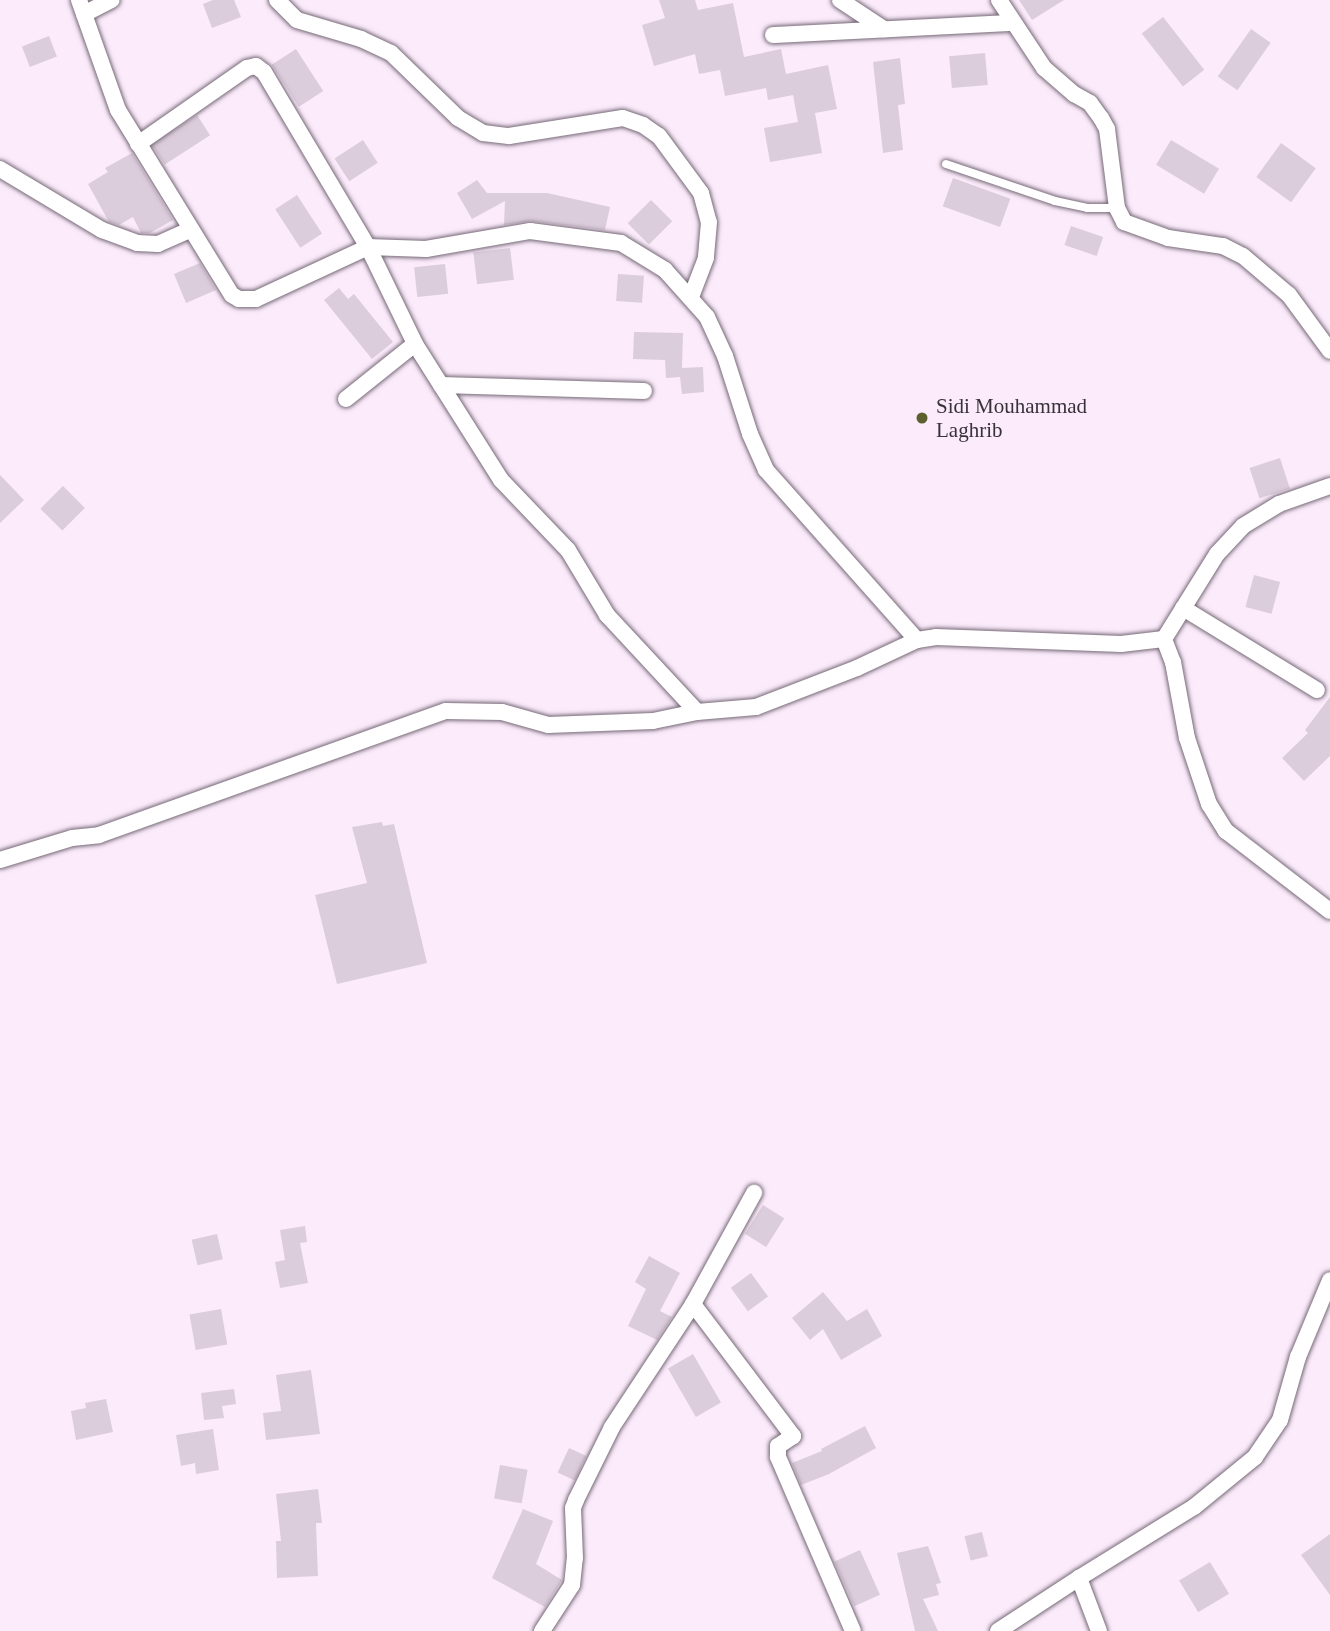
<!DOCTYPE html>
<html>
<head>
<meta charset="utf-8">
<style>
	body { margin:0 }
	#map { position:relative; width:1330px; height:1631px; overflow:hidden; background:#fbebfb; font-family:"Times New Roman",serif }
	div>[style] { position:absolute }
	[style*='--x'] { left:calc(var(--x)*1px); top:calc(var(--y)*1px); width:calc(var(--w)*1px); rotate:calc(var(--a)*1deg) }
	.building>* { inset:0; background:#dccddc; transform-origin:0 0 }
	.roads { filter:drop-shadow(0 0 2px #766976) drop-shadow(0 0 2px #766976) }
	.service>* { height:8px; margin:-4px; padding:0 4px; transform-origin:4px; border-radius:4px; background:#fff }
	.minor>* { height:16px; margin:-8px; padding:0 8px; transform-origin:8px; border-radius:8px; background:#fff }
	.dots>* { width:19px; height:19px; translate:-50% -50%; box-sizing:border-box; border:4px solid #fbebfb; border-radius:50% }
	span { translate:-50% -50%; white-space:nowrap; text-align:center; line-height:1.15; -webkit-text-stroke:6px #fbebfb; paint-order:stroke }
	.poi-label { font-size:21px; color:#383238 }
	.left { translate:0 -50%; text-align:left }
</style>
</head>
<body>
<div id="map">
	<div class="building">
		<div style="clip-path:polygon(213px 0,234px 0,241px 17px,212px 28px,203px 4px)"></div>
		<div style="clip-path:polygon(659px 0,695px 0,698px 10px,733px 3px,744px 57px,781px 49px,786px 74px,828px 65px,837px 109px,815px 113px,822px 153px,770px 162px,764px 128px,798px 122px,793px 95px,768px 100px,766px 88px,725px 96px,720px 70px,699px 74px,695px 54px,654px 66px,642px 25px,665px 18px)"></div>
		<div style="clip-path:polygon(1019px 0,1064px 0,1032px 20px)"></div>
		<div style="left:1163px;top:17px;width:67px;height:27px;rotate:52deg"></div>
		<div style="left:1251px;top:29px;width:24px;height:58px;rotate:35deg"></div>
		<div style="left:49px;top:36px;width:22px;height:29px;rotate:69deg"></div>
		<div style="left:296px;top:49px;width:50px;height:29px;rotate:57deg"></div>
		<div style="left:985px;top:53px;width:32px;height:36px;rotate:85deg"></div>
		<div style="clip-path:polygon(900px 58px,905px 104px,898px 105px,903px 150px,883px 153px,873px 62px)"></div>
		<div style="left:197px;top:115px;width:24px;height:54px;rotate:57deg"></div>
		<div style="left:363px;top:140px;width:27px;height:34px;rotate:57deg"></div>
		<div style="left:1171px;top:140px;width:56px;height:29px;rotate:31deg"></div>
		<div style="left:1281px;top:143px;width:43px;height:42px;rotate:36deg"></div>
		<div style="clip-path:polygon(132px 153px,173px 220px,150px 233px,141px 233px,133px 217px,119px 225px,109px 222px,88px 184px,108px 172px,105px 168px)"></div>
		<div style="left:953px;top:178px;width:61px;height:30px;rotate:20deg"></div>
		<div style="clip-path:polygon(477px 180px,487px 193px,547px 193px,610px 207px,605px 230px,531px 221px,504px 225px,505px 201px,472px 219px,457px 193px)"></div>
		<div style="left:297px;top:195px;width:46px;height:26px;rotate:57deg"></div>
		<div style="left:651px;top:200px;width:30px;height:33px;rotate:45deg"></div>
		<div style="left:1071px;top:226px;width:34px;height:20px;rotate:19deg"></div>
		<div style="left:510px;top:248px;width:32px;height:37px;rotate:83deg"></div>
		<div style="clip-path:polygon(200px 263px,216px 290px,186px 303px,174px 274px)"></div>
		<div style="left:445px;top:264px;width:30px;height:31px;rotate:84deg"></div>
		<div style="left:618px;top:274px;width:26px;height:27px;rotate:4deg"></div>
		<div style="clip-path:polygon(339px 288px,348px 299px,354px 294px,393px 342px,372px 359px,324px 300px)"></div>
		<div style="clip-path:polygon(634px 332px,683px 333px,682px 368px,703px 367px,704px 392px,682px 394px,680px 377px,666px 378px,665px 360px,633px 359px)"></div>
		<div style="left:1280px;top:458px;width:32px;height:32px;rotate:72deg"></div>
		<div style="clip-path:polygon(0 475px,24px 500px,0 523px)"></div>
		<div style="left:63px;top:486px;width:31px;height:32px;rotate:45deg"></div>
		<div style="left:1254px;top:575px;width:27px;height:33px;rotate:15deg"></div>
		<div style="clip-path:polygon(1330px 697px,1330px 756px,1304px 781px,1282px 758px,1308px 733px,1305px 730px)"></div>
		<div style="clip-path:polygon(382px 822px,383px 826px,394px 824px,427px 963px,337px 984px,315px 895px,367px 883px,352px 827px)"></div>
		<div style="left:763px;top:1205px;width:25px;height:34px;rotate:32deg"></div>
		<div style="clip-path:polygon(305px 1226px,307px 1242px,300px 1243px,308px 1283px,280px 1288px,275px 1262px,285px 1260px,280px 1230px)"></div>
		<div style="left:217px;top:1234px;width:26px;height:26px;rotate:77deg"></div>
		<div style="clip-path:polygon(649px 1256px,680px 1273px,660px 1311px,672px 1317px,657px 1340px,628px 1326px,646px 1289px,635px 1282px)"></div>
		<div style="left:751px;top:1273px;width:29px;height:25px;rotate:54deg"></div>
		<div style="clip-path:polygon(823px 1292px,847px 1321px,867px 1309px,882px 1336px,841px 1360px,823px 1329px,810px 1340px,792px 1318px)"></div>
		<div style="left:221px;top:1309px;width:36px;height:32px;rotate:80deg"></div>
		<div style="left:693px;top:1354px;width:56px;height:29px;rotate:60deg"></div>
		<div style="clip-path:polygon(311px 1370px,320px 1434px,266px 1440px,263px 1413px,281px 1411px,276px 1375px)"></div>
		<div style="clip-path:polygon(234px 1389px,236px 1404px,222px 1406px,224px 1418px,204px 1420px,201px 1393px)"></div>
		<div style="clip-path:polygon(106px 1399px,113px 1432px,76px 1440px,71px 1411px,86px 1408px,85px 1403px)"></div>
		<div style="clip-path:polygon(865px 1426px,876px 1448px,829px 1474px,801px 1485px,792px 1463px,822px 1451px,821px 1449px)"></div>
		<div style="clip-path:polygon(213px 1429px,219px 1470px,196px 1474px,195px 1463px,181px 1466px,176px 1435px)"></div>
		<div style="left:569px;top:1448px;width:19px;height:27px;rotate:25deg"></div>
		<div style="left:500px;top:1465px;width:28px;height:34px;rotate:10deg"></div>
		<div style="clip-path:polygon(318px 1489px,322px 1523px,316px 1523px,318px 1576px,277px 1578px,276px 1541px,281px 1541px,276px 1494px)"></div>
		<div style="clip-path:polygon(523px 1509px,553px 1521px,536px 1564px,562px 1580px,545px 1607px,492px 1578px)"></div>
		<div style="left:982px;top:1532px;width:25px;height:18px;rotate:76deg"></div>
		<div style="clip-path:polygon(1330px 1534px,1330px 1595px,1301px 1555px)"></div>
		<div style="clip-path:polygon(928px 1546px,941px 1583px,936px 1584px,939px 1595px,923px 1599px,938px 1631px,915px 1631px,897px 1553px)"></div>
		<div style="left:860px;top:1550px;width:49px;height:28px;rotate:66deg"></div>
		<div style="left:1210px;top:1562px;width:37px;height:36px;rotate:59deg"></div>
	</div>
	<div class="roads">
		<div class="service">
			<div style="--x:946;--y:164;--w:115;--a:18.7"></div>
			<div style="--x:1055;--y:201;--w:33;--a:12"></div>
			<div style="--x:1087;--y:208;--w:30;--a:0"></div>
		</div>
		<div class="minor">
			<div style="--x:79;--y:0;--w:117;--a:70.5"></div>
			<div style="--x:118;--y:110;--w:217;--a:58.4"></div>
			<div style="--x:232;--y:295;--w:8;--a:30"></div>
			<div style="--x:239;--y:299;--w:17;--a:0"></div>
			<div style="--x:256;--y:299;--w:123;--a:-24.9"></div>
			<div style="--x:368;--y:247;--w:58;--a:2"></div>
			<div style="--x:426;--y:249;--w:106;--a:-9.8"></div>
			<div style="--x:530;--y:231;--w:92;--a:7.5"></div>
			<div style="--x:621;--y:243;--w:52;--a:31.5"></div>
			<div style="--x:665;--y:270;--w:63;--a:48.2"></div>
			<div style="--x:707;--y:317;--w:43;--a:65.2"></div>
			<div style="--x:725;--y:356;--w:82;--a:72.2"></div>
			<div style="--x:750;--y:434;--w:39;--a:66"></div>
			<div style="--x:766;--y:470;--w:227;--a:48.4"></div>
			<div style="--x:277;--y:0;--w:28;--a:45"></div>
			<div style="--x:297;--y:20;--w:67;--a:16.5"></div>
			<div style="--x:361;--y:39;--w:33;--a:25"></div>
			<div style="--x:391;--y:53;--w:93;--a:44.1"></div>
			<div style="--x:458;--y:118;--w:29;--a:31"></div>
			<div style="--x:483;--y:133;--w:26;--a:7"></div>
			<div style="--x:509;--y:136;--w:115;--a:-9"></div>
			<div style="--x:623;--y:118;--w:21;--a:19"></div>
			<div style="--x:643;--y:125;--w:19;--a:35"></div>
			<div style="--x:659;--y:136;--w:71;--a:53.6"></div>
			<div style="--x:701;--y:193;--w:30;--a:75"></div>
			<div style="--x:709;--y:222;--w:36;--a:95"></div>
			<div style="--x:706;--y:258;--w:42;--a:111"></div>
			<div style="--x:840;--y:0;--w:53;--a:33.4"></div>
			<div style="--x:999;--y:0;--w:82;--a:56.5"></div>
			<div style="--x:1044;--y:68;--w:40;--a:41"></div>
			<div style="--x:1074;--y:94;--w:18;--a:29"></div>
			<div style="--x:1090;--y:103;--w:19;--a:54"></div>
			<div style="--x:1101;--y:118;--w:13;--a:61"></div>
			<div style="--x:1107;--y:129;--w:80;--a:82.8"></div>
			<div style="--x:1117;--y:208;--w:16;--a:63"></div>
			<div style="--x:1124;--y:222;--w:47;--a:20"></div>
			<div style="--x:1168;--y:238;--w:56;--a:8.3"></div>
			<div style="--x:1223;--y:246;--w:22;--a:27"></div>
			<div style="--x:1243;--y:256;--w:60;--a:40.3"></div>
			<div style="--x:1289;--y:295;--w:69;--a:53.8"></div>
			<div style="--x:84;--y:14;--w:31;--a:-27"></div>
			<div style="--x:773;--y:35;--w:238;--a:-2.9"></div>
			<div style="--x:138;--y:144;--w:133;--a:-34.9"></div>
			<div style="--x:247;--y:68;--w:9;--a:-13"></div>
			<div style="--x:256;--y:66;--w:10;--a:37"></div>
			<div style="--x:264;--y:72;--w:204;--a:59.3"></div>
			<div style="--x:368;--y:247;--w:108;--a:64.1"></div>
			<div style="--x:415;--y:344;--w:161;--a:57.7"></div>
			<div style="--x:501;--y:480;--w:97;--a:46.3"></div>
			<div style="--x:568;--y:550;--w:76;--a:59"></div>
			<div style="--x:607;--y:615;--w:132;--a:47.1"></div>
			<div style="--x:0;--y:169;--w:119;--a:30.9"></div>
			<div style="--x:102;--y:230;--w:37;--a:20"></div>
			<div style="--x:137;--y:243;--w:21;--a:3"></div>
			<div style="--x:158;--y:244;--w:36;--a:-24"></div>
			<div style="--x:441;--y:385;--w:203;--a:1.7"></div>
			<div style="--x:346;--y:399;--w:88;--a:-38.6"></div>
			<div style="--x:1183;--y:608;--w:157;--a:31.5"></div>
			<div style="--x:1164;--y:639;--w:100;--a:-58.1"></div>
			<div style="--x:1217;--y:554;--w:38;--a:-47"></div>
			<div style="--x:1243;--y:526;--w:42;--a:-31.4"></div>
			<div style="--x:1279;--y:504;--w:54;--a:-19.4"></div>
			<div style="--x:0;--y:860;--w:75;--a:-17"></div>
			<div style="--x:72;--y:838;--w:27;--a:-6"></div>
			<div style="--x:99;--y:835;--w:368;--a:-19.7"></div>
			<div style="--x:446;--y:711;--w:56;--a:1"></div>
			<div style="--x:502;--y:712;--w:48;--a:15.8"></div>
			<div style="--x:548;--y:725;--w:105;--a:-2.2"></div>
			<div style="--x:653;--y:721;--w:45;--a:-11.6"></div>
			<div style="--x:697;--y:712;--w:59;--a:-4.8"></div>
			<div style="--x:756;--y:707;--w:108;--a:-21.1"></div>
			<div style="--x:857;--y:668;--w:66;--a:-25"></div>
			<div style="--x:917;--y:640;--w:19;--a:-9"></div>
			<div style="--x:936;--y:637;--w:185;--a:2.2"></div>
			<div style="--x:1121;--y:644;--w:43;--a:-6.6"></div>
			<div style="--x:1164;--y:639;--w:25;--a:69"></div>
			<div style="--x:1173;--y:662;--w:77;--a:79.6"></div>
			<div style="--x:1187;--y:738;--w:70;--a:71.6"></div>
			<div style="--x:1209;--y:804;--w:32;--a:58"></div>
			<div style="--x:1226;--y:831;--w:131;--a:37.6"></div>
			<div style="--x:693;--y:1304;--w:166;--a:52.9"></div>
			<div style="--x:793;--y:1436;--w:18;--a:146"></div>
			<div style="--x:778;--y:1446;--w:11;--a:90"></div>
			<div style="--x:778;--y:1457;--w:189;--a:66.7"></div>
			<div style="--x:542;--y:1631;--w:55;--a:-56.9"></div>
			<div style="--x:572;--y:1585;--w:27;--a:-84"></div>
			<div style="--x:575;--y:1558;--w:50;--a:-92.3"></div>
			<div style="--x:573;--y:1508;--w:9;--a:-69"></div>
			<div style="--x:576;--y:1500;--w:81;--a:-63.7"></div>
			<div style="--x:612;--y:1427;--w:147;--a:-56.6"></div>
			<div style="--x:693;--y:1304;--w:127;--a:-61.2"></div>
			<div style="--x:998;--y:1631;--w:97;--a:-33.2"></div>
			<div style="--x:1099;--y:1631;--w:57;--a:-110.7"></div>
			<div style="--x:1079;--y:1578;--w:135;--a:-31.7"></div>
			<div style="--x:1194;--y:1507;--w:79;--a:-39.3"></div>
			<div style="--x:1255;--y:1457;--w:45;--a:-56"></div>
			<div style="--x:1280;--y:1420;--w:66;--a:-74.1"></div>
			<div style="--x:1298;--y:1357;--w:83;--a:-67.4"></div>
		</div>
	</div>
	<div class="dots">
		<div style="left:922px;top:418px;background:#5b602e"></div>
	</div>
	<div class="poi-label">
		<span class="left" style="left:936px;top:418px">Sidi Mouhammad<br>Laghrib</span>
	</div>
</div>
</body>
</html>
